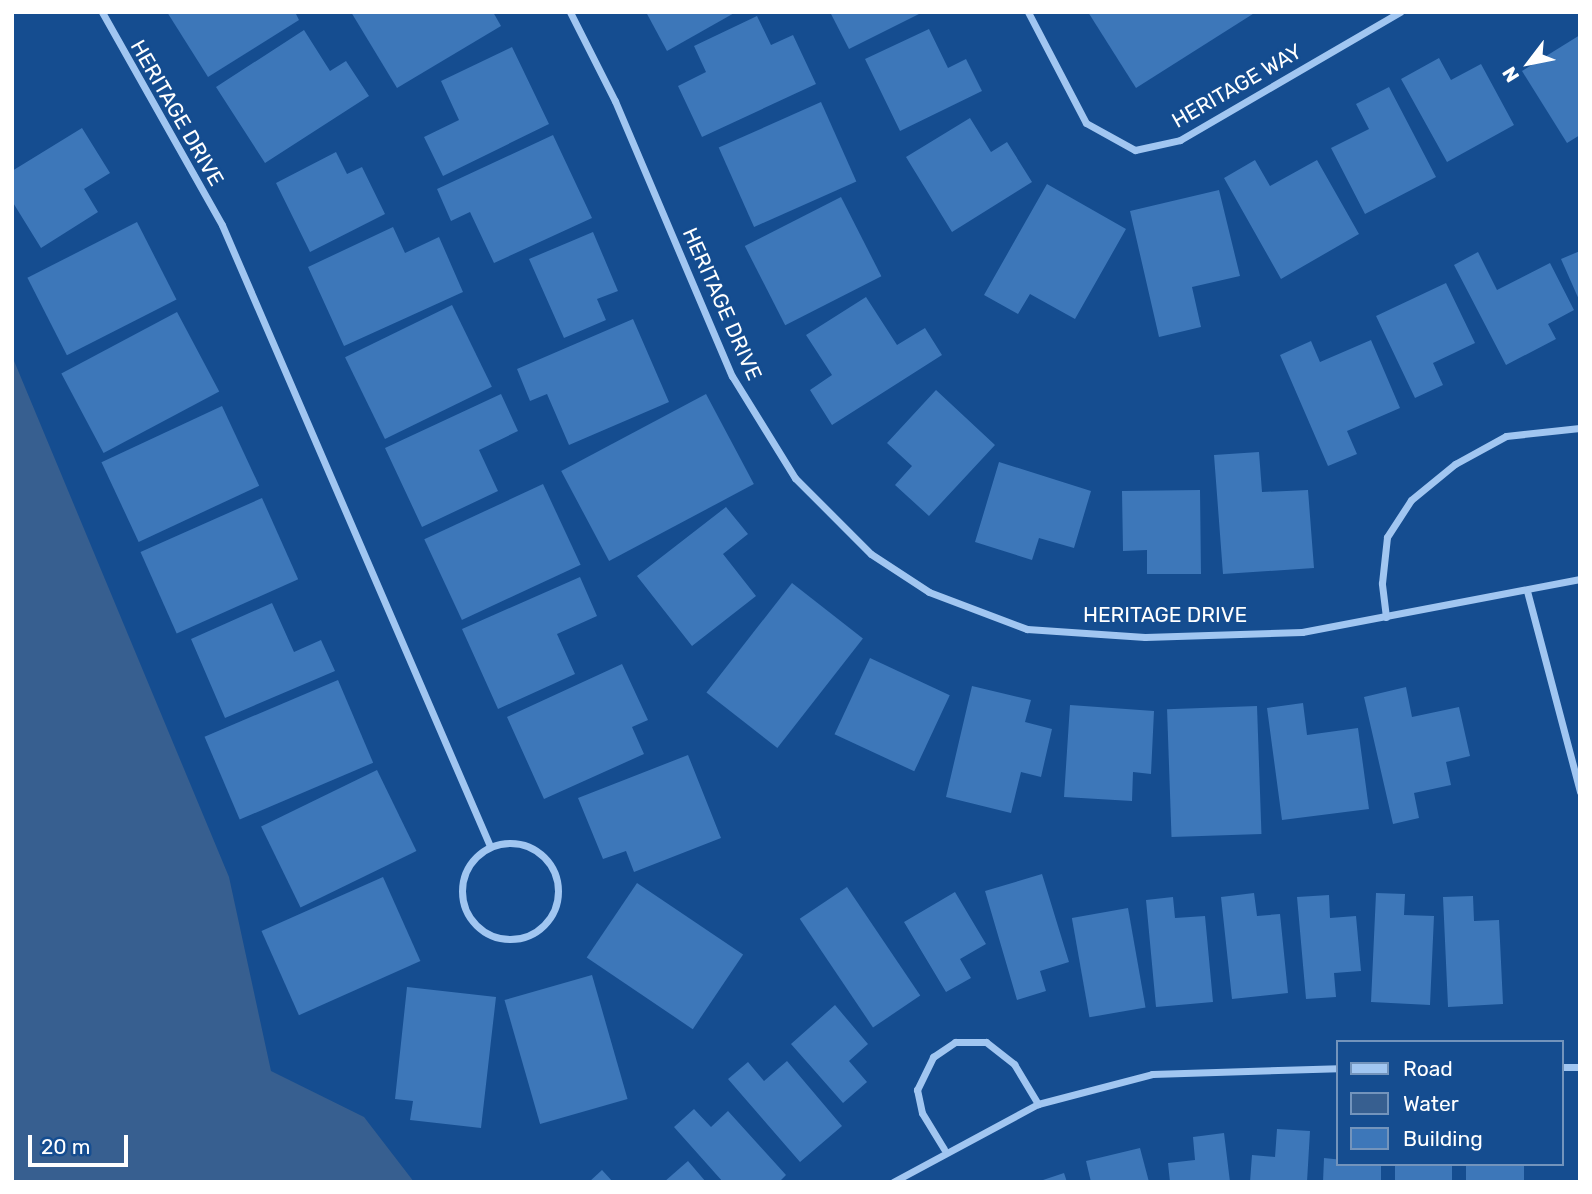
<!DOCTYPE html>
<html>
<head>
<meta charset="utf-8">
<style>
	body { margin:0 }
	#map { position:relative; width:1592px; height:1194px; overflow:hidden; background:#154d90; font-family:Rubik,sans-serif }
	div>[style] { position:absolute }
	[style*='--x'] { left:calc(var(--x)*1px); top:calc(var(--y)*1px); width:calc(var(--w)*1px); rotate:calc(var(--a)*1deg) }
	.water>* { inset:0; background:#375f90 }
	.building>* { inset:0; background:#3d77b9; transform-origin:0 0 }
	.minor>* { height:7px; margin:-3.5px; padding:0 3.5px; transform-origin:3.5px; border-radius:3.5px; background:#a1c6f1 }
	.minor>.ring { margin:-3.5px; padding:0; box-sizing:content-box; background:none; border:7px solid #a1c6f1; border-radius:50% }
	span { translate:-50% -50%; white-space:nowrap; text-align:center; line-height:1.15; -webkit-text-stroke:5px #154d90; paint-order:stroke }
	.street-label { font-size:21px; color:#fff }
	.frame { position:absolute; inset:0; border:14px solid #fff; pointer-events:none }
	.legend { position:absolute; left:1336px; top:1040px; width:228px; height:126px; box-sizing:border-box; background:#154d90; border:2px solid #7394bc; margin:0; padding:9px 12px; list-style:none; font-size:21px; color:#fff }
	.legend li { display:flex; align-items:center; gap:14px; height:35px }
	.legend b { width:35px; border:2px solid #7394bc }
	.north { position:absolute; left:1494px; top:28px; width:70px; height:70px; -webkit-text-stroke:5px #154d90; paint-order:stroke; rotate:238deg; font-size:19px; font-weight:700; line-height:28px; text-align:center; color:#fff }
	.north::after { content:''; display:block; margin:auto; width:24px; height:32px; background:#fff; clip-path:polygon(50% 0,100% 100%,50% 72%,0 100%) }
	.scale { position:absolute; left:28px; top:1135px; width:100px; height:32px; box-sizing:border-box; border:4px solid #fff; border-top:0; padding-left:9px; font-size:21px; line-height:24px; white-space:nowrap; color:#fff; -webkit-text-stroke:5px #154d90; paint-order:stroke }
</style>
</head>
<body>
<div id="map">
	<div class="water">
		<div style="clip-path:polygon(12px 356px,229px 877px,271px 1071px,364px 1117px,414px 1182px,12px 1182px)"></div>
	</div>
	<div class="building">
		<div style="clip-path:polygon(167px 12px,295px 12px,299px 20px,208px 77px)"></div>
		<div style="clip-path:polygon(351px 12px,493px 12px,501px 26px,397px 88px)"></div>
		<div style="clip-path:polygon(646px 12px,736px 12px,667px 51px)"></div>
		<div style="clip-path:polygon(830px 12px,923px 12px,849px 49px)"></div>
		<div style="clip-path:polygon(1088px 12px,1256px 12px,1136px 88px)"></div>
		<div style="clip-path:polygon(757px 16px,771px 45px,793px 35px,816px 84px,702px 137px,678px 86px,706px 72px,694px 46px)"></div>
		<div style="clip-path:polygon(929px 29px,948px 68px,966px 59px,982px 91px,900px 131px,865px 59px)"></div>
		<div style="clip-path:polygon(304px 30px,330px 71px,346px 61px,369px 96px,265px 163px,216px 87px)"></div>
		<div style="clip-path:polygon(1580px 35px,1580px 135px,1567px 143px,1522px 71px)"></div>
		<div style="clip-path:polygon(512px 47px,549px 124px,443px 176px,424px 137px,459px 120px,441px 81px)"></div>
		<div style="clip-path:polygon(1439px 58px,1451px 80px,1481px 64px,1514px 125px,1447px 162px,1401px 79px)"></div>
		<div style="clip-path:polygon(1389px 87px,1436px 177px,1365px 214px,1331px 148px,1369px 129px,1356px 104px)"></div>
		<div style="left:821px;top:102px;width:87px;height:112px;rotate:66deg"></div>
		<div style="clip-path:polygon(970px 118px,991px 152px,1007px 142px,1032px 182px,952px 232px,906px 157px)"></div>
		<div style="clip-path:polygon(82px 128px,110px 173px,84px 189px,98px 212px,41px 248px,12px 201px,12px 171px)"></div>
		<div style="clip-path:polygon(553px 135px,592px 218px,494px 263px,470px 212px,451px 221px,437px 189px)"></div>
		<div style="clip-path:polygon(336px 152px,347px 174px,362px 167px,385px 214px,310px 252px,276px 183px)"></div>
		<div style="clip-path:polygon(1255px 160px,1270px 186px,1317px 160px,1359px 234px,1281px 279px,1224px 178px)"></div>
		<div style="clip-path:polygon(1047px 184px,1126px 229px,1075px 319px,1030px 294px,1018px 314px,984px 295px)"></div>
		<div style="clip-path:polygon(1219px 190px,1240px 276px,1192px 287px,1201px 327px,1159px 337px,1130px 211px)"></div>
		<div style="left:841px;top:197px;width:89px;height:108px;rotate:63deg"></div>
		<div style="left:137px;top:222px;width:87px;height:123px;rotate:63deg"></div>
		<div style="clip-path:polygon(393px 227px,405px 253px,439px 237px,463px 292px,344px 346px,308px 267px)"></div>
		<div style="clip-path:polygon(593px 232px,618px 291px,597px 299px,606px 320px,564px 338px,529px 259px)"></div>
		<div style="clip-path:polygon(1580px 251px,1580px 302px,1561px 259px)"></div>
		<div style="clip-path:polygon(1478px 252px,1497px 290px,1550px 263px,1574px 310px,1548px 324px,1556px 339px,1506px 365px,1454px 265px)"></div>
		<div style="clip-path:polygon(1446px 283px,1475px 343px,1433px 363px,1443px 385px,1415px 398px,1376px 316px)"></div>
		<div style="clip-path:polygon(866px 297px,897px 345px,925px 328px,942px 355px,832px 425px,810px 390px,832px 375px,806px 335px)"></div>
		<div style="left:452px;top:305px;width:91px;height:119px;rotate:64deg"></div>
		<div style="left:177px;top:312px;width:90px;height:131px;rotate:62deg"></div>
		<div style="clip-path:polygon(633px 319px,669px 402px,569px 445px,547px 394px,530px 401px,517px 369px)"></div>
		<div style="clip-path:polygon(1371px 340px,1400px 408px,1347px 431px,1357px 454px,1328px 466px,1280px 355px,1311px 341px,1320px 362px)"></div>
		<div style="clip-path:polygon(936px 390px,995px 445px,929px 516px,895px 485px,912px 466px,887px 443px)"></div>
		<div style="clip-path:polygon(501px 394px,518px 431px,479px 450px,498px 491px,422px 527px,385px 448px)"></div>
		<div style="left:706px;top:394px;width:102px;height:164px;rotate:62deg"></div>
		<div style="left:222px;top:406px;width:88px;height:133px;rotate:65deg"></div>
		<div style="clip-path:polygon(1259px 452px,1262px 492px,1308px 490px,1314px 568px,1223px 574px,1214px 455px)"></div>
		<div style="clip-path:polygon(999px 462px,1091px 491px,1074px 548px,1039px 538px,1032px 560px,975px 542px)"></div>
		<div style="left:543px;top:484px;width:89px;height:131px;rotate:65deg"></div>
		<div style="clip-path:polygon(1200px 490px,1201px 574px,1147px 574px,1147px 550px,1123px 551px,1122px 491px)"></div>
		<div style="left:262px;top:498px;width:89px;height:133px;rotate:66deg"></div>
		<div style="clip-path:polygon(726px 507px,748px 534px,723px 554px,756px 596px,692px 646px,637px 576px)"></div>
		<div style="clip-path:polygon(580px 577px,597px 616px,557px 634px,575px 674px,498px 709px,462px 629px)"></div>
		<div style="left:792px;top:583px;width:90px;height:139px;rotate:38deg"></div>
		<div style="clip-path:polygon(272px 603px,294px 652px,321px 640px,335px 671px,225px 718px,191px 639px)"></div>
		<div style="left:870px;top:658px;width:88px;height:84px;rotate:25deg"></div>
		<div style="clip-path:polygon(622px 664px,648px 720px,632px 727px,644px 754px,544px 799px,507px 717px)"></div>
		<div style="left:338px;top:680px;width:90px;height:145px;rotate:67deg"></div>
		<div style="clip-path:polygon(972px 686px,1031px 700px,1025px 722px,1052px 729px,1041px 777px,1021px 772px,1011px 813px,946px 797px)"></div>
		<div style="clip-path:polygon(1406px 687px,1412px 717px,1459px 707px,1470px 756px,1446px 762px,1451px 785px,1414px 793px,1419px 818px,1393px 824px,1364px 697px)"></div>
		<div style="clip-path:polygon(1303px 703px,1307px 735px,1358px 728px,1369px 809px,1282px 820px,1267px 708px)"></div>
		<div style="clip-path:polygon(1070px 705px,1154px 711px,1151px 774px,1133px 772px,1132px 801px,1064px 797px)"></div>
		<div style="left:1257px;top:706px;width:128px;height:90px;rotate:88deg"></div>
		<div style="clip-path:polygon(688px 755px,721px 838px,634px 872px,626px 851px,603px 859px,578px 798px)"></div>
		<div style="left:377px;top:770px;width:90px;height:129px;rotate:64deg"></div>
		<div style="clip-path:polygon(1042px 874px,1069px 962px,1040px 971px,1046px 991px,1017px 1000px,985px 891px)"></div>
		<div style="left:383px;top:877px;width:92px;height:133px;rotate:66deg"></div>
		<div style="left:637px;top:883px;width:128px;height:90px;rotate:34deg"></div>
		<div style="left:847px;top:887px;width:131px;height:57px;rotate:56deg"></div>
		<div style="clip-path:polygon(955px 892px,986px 944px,960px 959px,971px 978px,946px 992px,904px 922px)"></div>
		<div style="clip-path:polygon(1254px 893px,1257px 916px,1280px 914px,1288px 993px,1232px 999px,1221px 897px)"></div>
		<div style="clip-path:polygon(1376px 893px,1405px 894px,1404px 915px,1434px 916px,1430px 1005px,1371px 1002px)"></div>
		<div style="clip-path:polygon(1329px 895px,1330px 918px,1356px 916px,1361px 971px,1334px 973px,1336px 997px,1306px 999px,1297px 897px)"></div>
		<div style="clip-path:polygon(1473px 896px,1474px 921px,1499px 920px,1503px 1004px,1448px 1007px,1443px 897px)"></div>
		<div style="clip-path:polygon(1173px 897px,1175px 918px,1205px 916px,1213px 1002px,1156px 1007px,1146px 900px)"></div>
		<div style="left:1128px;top:908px;width:101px;height:57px;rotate:80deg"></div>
		<div style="left:592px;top:975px;width:129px;height:91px;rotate:74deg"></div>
		<div style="clip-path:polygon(407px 987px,496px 997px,481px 1128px,410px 1120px,413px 1101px,395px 1099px)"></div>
		<div style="clip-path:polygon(835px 1005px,868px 1044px,849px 1061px,867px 1082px,843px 1103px,791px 1044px)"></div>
		<div style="clip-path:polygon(787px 1061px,842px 1126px,800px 1162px,728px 1079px,748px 1062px,764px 1081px)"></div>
		<div style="clip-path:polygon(694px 1109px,711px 1127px,728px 1111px,786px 1175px,779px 1182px,723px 1182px,674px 1127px)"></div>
		<div style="clip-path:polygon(1277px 1129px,1310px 1131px,1307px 1182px,1250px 1182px,1252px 1155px,1275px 1157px)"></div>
		<div style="clip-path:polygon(1224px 1133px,1230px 1182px,1170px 1182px,1168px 1163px,1195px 1160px,1193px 1137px)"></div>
		<div style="clip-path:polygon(1140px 1148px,1149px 1182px,1091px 1182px,1086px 1161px)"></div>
		<div style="clip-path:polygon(1324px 1158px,1381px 1164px,1381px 1182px,1323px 1182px)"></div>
		<div style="clip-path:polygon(688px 1161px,706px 1182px,664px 1182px)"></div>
		<div style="left:1395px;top:1164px;width:57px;height:18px"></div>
		<div style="left:1466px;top:1164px;width:58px;height:18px"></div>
		<div style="clip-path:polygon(602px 1170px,613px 1182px,589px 1182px)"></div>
		<div style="clip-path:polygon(1064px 1173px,1067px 1182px,1040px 1182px,1040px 1181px)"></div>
	</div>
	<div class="minor">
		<div style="--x:102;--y:12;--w:244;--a:60.6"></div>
		<div style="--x:222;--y:225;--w:676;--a:66.66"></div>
		<div style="--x:570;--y:12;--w:100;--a:63.2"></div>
		<div style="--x:615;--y:101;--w:299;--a:67"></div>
		<div style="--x:732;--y:376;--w:120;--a:58.3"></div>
		<div style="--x:795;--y:478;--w:107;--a:45"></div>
		<div style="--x:871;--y:554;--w:69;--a:33.2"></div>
		<div style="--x:929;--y:592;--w:105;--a:20.7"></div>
		<div style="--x:1027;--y:629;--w:118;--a:3.9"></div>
		<div style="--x:1145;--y:637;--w:157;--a:-1.8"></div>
		<div style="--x:1302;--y:632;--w:283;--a:-10.8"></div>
		<div style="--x:1028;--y:12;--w:125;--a:62.4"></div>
		<div style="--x:1086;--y:123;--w:56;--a:28.9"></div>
		<div style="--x:1135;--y:150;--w:46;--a:-12.5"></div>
		<div style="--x:1180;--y:140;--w:255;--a:-30.2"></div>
		<div style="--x:1527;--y:591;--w:208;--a:75.2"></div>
		<div style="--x:1386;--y:617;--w:34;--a:-97"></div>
		<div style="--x:1382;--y:583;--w:46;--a:-83.8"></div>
		<div style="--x:1387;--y:537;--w:44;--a:-57"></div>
		<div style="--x:1411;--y:500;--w:57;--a:-39.3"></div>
		<div style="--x:1455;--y:464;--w:58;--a:-28.8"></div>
		<div style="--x:1506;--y:436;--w:74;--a:-6.2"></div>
		<div class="ring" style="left:462px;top:843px;width:89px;height:89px"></div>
		<div style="--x:1562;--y:1067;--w:18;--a:0"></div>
		<div style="--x:944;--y:1149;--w:42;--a:-121.4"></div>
		<div style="--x:922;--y:1113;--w:24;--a:-102"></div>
		<div style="--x:917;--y:1090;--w:37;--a:-64"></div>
		<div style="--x:933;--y:1057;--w:27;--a:-34"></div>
		<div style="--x:955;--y:1042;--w:31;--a:0"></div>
		<div style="--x:986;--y:1042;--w:36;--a:38"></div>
		<div style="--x:1014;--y:1064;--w:47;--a:59"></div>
		<div style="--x:893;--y:1182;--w:165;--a:-28.3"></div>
		<div style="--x:1038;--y:1104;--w:118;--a:-14.7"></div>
		<div style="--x:1152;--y:1074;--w:186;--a:-1.8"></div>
	</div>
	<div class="street-label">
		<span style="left:1237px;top:86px;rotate:-30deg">HERITAGE WAY</span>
		<span style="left:177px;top:113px;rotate:60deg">HERITAGE DRIVE</span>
		<span style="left:722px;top:304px;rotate:66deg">HERITAGE DRIVE</span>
		<span style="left:1165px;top:615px">HERITAGE DRIVE</span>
	</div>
	<div class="frame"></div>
	<ul class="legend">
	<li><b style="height:9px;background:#a1c6f1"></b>Road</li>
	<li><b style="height:19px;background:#375f90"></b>Water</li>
	<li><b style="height:19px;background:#3d77b9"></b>Building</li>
	</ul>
	<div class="north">N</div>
	<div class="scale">20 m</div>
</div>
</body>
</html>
